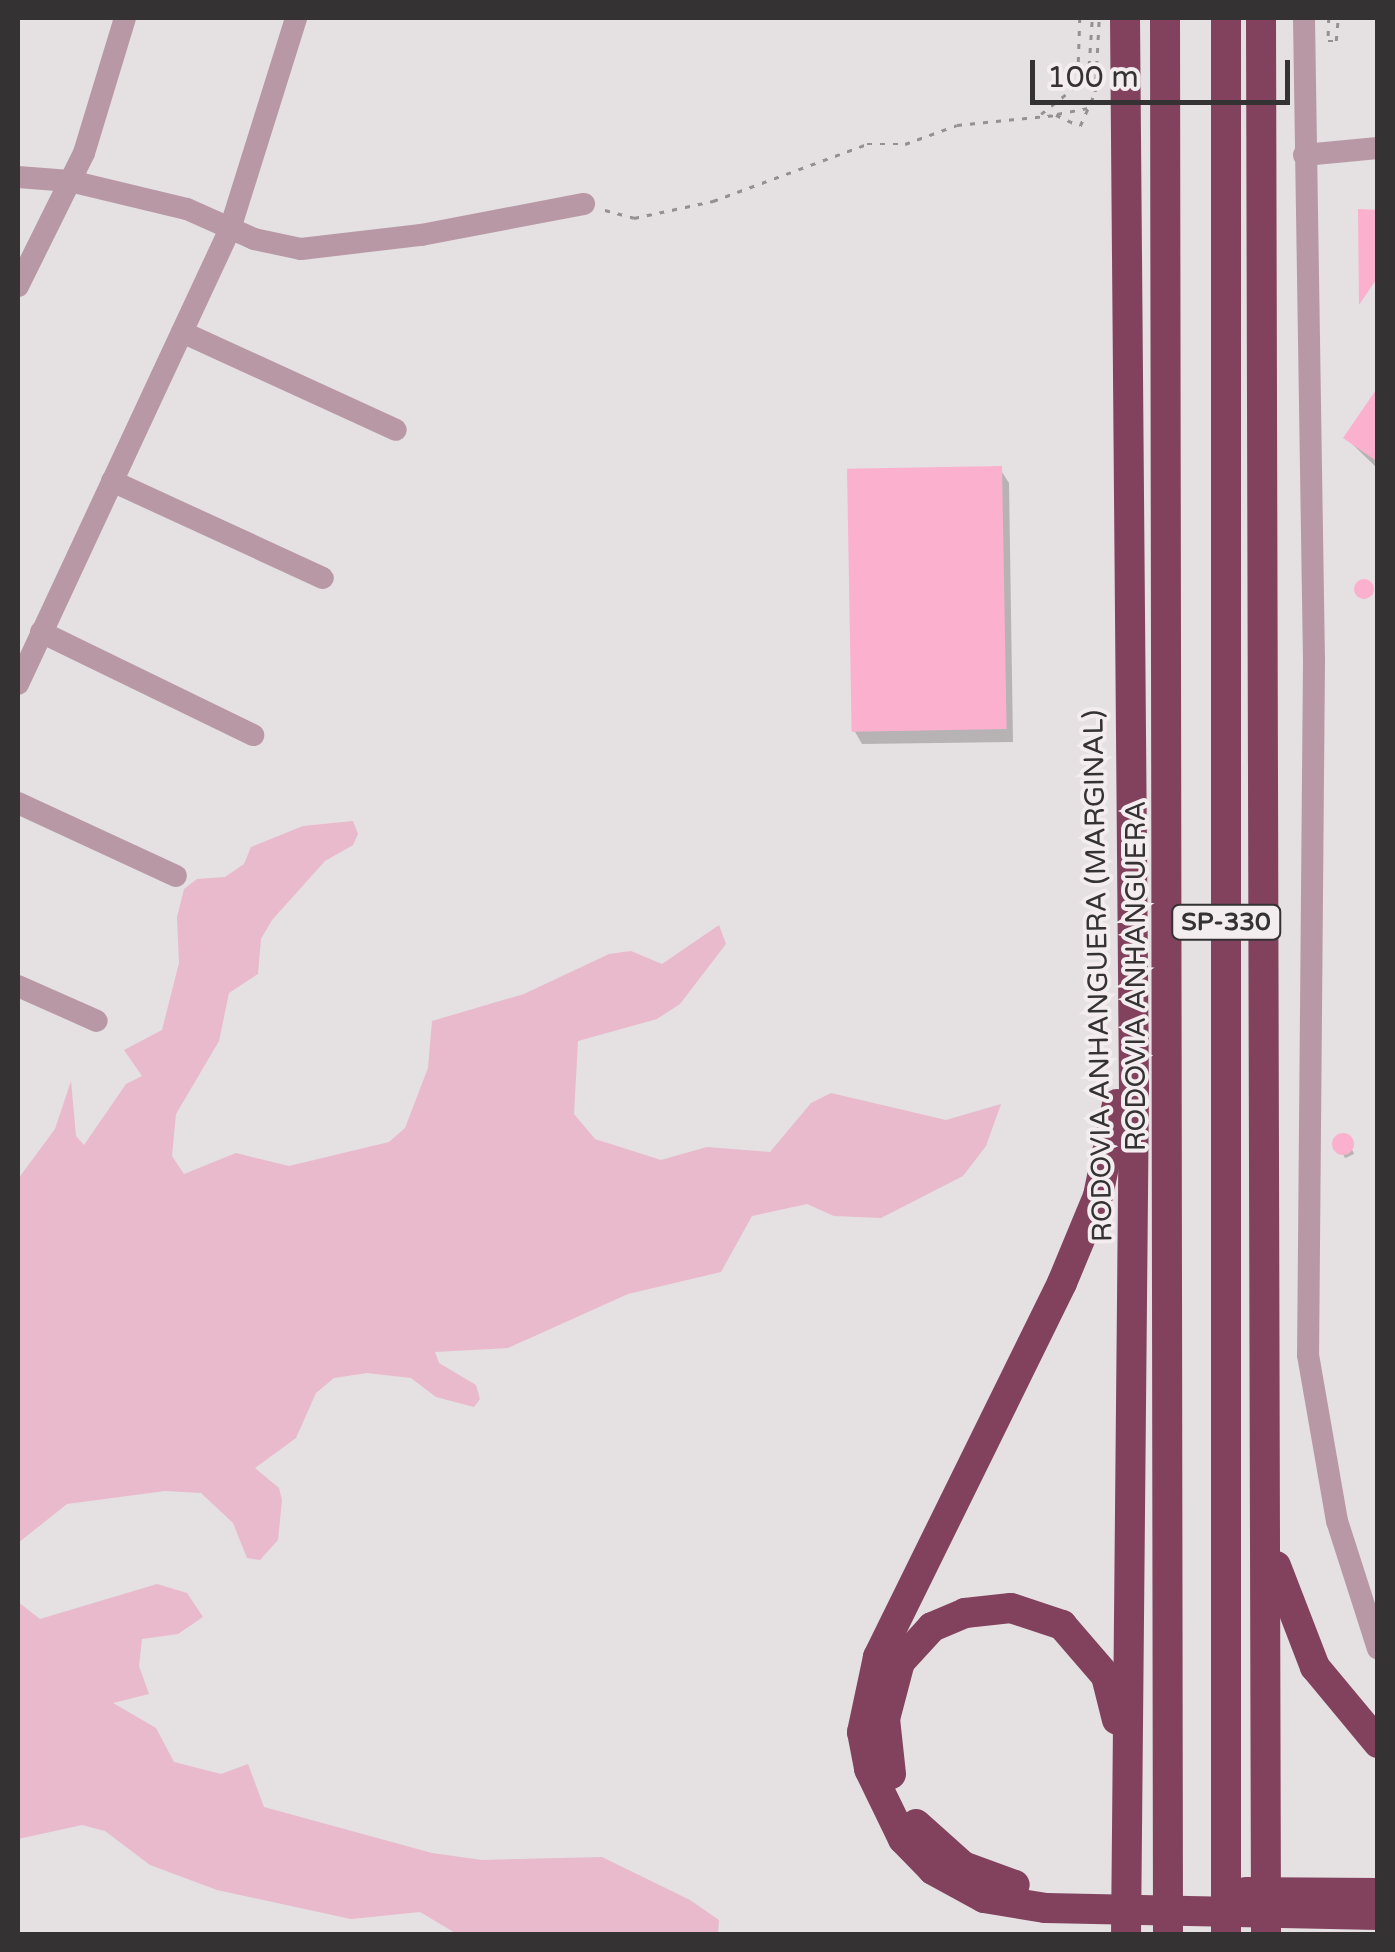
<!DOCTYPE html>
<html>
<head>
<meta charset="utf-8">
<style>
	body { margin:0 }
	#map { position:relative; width:1395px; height:1952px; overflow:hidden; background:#e5e0e2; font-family:"Varela Round",sans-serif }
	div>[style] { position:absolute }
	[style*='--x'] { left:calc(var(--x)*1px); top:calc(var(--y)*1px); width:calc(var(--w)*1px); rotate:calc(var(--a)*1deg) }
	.green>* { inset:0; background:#e8bacb }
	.shadow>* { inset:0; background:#0003; transform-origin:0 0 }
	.building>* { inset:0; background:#fbb0cd; transform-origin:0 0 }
	.round { border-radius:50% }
	.path>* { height:2.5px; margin-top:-1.25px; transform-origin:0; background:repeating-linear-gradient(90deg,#949192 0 5px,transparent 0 13px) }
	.minor>* { height:22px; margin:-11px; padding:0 11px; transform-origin:11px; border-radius:11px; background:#b898a4 }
	.highway>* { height:30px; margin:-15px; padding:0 15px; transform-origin:15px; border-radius:15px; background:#82425d }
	span { translate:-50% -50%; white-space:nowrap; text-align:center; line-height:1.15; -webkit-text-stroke:8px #f3edef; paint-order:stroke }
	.shield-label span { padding:2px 8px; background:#f3edef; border:2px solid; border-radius:8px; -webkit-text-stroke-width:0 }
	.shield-label { font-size:25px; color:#343233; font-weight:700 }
	.street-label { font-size:28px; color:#343233 }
	.frame { position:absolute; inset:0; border:20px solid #343233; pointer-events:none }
	.scale { position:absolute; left:1030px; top:60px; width:260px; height:45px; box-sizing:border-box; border:5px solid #343233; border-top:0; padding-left:12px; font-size:30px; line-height:35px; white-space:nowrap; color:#343233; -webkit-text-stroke:8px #f3edef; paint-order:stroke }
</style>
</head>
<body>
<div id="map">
	<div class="green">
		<div style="clip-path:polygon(353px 821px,358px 834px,353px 845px,325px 861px,272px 920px,261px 939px,258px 974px,229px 993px,219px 1041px,176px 1114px,172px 1156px,184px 1174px,236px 1153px,289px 1166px,389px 1142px,405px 1128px,428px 1068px,432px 1021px,524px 994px,609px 954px,631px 951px,662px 964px,719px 925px,726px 944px,680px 1004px,657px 1019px,578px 1041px,574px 1114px,595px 1139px,661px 1160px,707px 1147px,770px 1152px,811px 1103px,831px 1093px,946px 1120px,1001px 1104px,986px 1146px,963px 1176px,881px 1218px,834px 1216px,807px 1204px,752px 1216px,721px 1272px,628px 1294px,508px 1348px,435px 1352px,439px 1363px,476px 1385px,480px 1399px,474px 1407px,436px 1397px,411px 1378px,367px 1373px,334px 1378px,316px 1393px,296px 1438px,255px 1468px,279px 1488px,282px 1500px,278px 1540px,260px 1560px,247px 1558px,233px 1523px,201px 1493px,165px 1491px,67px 1504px,18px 1543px,18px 1179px,55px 1129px,71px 1081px,76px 1136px,84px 1145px,126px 1084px,142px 1076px,124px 1050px,162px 1030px,179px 963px,177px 917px,184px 889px,197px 879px,225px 877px,244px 864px,251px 847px,303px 826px)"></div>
		<div style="clip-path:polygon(157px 1584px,187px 1593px,203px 1617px,178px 1634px,142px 1639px,139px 1666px,149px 1694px,113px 1703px,156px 1728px,174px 1762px,221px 1774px,248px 1764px,264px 1807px,432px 1853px,482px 1860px,602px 1857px,690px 1900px,719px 1920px,718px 1934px,457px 1934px,420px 1912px,351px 1919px,217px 1890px,150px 1865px,105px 1831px,82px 1825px,18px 1839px,18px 1602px,40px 1619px)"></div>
	</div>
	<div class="shadow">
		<div style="clip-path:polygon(1378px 392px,1378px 469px,1346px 438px)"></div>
		<div style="clip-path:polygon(1000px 469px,1009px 483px,1013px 742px,862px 744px,854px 730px)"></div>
		<div style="clip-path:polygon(1369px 585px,1373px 594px,1364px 599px,1358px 586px)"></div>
		<div style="left:1345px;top:1136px;width:20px;height:10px;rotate:63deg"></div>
	</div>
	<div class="building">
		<div style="clip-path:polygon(1358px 209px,1378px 210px,1378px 277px,1359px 305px)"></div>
		<div style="clip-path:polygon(1378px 387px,1378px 462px,1343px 438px)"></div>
		<div style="left:1002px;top:466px;width:263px;height:155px;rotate:89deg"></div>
		<div class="round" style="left:1354px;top:579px;width:20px;height:20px"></div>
		<div class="round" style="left:1332px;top:1133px;width:22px;height:22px"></div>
	</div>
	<div class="path">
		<div style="--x:1080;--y:18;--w:59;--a:91.9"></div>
		<div style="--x:1078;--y:77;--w:10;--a:11"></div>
		<div style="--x:1088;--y:79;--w:61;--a:-86.2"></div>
		<div style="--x:1329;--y:18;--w:23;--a:92"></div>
		<div style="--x:1328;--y:41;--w:8;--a:0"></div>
		<div style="--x:1336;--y:41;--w:23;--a:-85"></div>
		<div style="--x:1041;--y:114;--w:48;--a:-38.3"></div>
		<div style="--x:1079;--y:84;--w:14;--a:0"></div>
		<div style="--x:1057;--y:114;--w:32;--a:-11"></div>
		<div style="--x:605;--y:210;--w:30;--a:15"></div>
		<div style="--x:634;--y:218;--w:81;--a:-12.1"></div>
		<div style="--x:713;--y:201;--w:164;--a:-20.3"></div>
		<div style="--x:867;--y:144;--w:38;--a:0"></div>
		<div style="--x:905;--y:144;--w:55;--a:-20.1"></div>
		<div style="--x:957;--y:125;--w:100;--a:-5.8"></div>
		<div style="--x:1056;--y:115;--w:26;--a:25"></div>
		<div style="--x:1080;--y:126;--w:37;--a:-66"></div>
		<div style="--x:1095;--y:92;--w:74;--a:-86.9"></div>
	</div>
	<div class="minor">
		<div style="--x:1304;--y:18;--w:642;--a:89.11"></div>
		<div style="--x:1314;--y:660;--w:695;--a:90.49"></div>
		<div style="--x:1308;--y:1355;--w:169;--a:80.1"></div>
		<div style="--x:1337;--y:1521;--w:134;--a:72.2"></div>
		<div style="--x:1304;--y:155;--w:74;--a:-5.4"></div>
		<div style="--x:18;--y:177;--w:52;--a:4.4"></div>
		<div style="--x:70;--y:181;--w:120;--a:13.5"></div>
		<div style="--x:187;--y:209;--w:73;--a:24.1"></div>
		<div style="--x:254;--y:239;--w:48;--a:12"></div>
		<div style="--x:301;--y:249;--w:121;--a:-6.7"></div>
		<div style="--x:421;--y:235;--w:166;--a:-10.8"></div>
		<div style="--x:18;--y:286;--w:148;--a:-63.6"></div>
		<div style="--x:84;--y:153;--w:141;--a:-73.1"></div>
		<div style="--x:182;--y:332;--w:235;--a:24.6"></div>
		<div style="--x:112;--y:481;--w:232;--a:24.7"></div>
		<div style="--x:41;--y:632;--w:236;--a:25.9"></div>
		<div style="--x:18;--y:684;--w:502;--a:-65.02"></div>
		<div style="--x:230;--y:229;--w:221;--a:-72.6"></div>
		<div style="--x:18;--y:803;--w:174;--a:24.8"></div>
		<div style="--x:18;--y:986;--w:86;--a:23.9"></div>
	</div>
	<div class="highway">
		<div style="--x:1125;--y:18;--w:1070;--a:89.52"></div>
		<div style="--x:1134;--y:1088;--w:846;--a:90.54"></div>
		<div style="--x:1165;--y:18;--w:1916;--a:89.91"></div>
		<div style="--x:1261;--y:18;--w:1916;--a:89.85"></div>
		<div style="--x:1117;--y:1104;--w:94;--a:101.7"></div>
		<div style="--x:1098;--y:1196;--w:94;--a:112.5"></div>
		<div style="--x:1062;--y:1283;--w:417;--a:116.2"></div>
		<div style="--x:878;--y:1657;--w:77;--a:102"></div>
		<div style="--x:862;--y:1732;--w:38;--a:79"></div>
		<div style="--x:869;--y:1769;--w:78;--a:64.1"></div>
		<div style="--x:903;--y:1839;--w:43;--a:45.9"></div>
		<div style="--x:933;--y:1870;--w:58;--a:28.8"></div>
		<div style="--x:984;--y:1898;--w:63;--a:9.2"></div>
		<div style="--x:1046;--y:1908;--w:332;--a:1.2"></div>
		<div style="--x:1276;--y:1566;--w:108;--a:68.9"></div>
		<div style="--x:1315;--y:1667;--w:99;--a:50.3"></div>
		<div style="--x:891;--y:1774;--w:55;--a:-96.2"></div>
		<div style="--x:885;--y:1719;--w:59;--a:-75.3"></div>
		<div style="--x:900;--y:1662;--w:47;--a:-47.6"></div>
		<div style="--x:932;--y:1627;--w:36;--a:-23"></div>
		<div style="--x:965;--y:1613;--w:46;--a:-6.2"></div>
		<div style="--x:1011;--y:1608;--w:54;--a:18.4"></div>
		<div style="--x:1062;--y:1625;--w:67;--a:49.2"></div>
		<div style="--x:1106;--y:1676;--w:45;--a:76"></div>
		<div style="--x:916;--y:1824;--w:63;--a:41.8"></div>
		<div style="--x:963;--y:1866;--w:55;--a:20.1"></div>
		<div style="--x:1246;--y:1892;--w:132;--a:0.4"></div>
		<div style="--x:1226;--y:1934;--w:1916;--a:-90"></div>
	</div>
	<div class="shield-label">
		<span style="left:1226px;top:922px">SP-330</span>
	</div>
	<div class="street-label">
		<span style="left:1098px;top:976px;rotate:-91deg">RODOVIA ANHANGUERA (MARGINAL)</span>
		<span style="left:1136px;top:976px;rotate:-90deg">RODOVIA ANHANGUERA</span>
	</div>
	<div class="frame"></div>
	<div class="scale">100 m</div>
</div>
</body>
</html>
